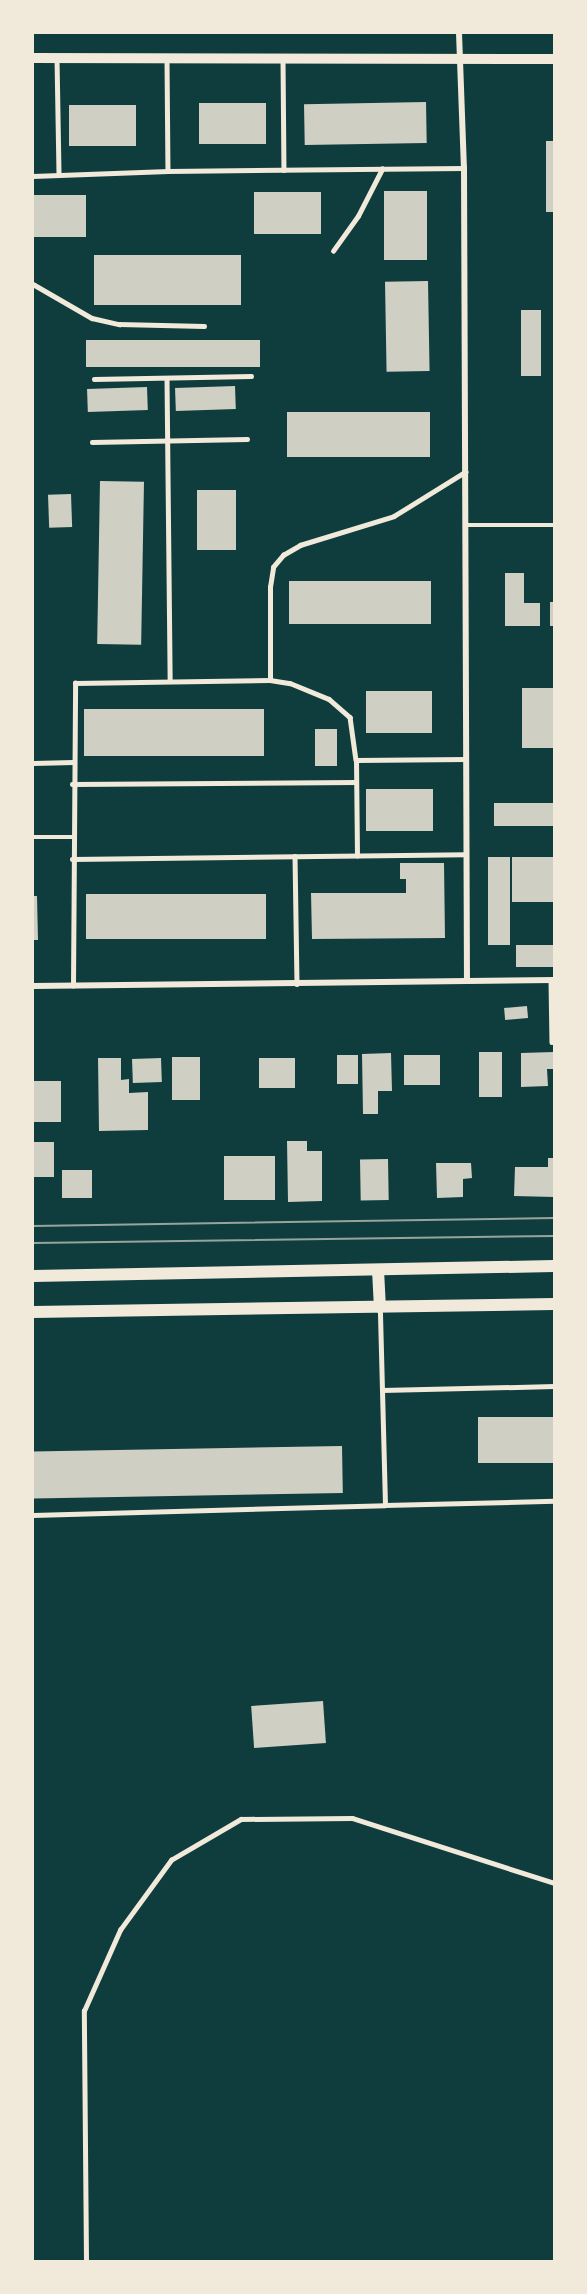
<!DOCTYPE html>
<html>
<head>
<meta charset="utf-8">
<style>
	body { margin:0 }
	#map { position:relative; width:587px; height:2294px; overflow:hidden; background:#0f3d3e; font-family:"Roboto Condensed",sans-serif }
	div>[style] { position:absolute }
	[style*='--x'] { left:calc(var(--x)*1px); top:calc(var(--y)*1px); width:calc(var(--w)*1px); rotate:calc(var(--a)*1deg) }
	.building>* { inset:0; background:#cfcfc3; transform-origin:0 0 }
	.service>* { height:4.5px; margin:-2.25px; padding:0 2.25px; transform-origin:2.25px; border-radius:2.25px; background:#f1e9da }
	.minor>* { height:6px; margin:-3px; padding:0 3px; transform-origin:3px; border-radius:3px; background:#f1e9da }
	.tertiary>* { height:10px; margin:-5px; padding:0 5px; transform-origin:5px; border-radius:5px; background:#f1e9da }
	.secondary>* { height:12px; margin:-6px; padding:0 6px; transform-origin:6px; border-radius:6px; background:#f1e9da }
	.tram>* { height:1.5px; margin:-0.75px; padding:0 0.75px; transform-origin:0.75px; border-radius:0.75px; background:#97a49c }
	span { translate:-50% -50%; white-space:nowrap; text-align:center; line-height:1.15; -webkit-text-stroke:4.5px #f1e9da; paint-order:stroke }
	.frame { position:absolute; inset:0; border:34px solid #f1e9da; pointer-events:none }
</style>
</head>
<body>
<div id="map">
	<div class="building">
		<div style="left:426px;top:102px;width:41px;height:122px;rotate:89deg"></div>
		<div style="left:266px;top:103px;width:41px;height:67px;rotate:90deg"></div>
		<div style="left:69px;top:105px;width:67px;height:41px"></div>
		<div style="left:546px;top:141px;width:8px;height:71px"></div>
		<div style="left:384px;top:191px;width:43px;height:69px"></div>
		<div style="left:254px;top:192px;width:67px;height:42px"></div>
		<div style="left:86px;top:195px;width:42px;height:53px;rotate:90deg"></div>
		<div style="left:241px;top:255px;width:50px;height:147px;rotate:90deg"></div>
		<div style="left:428px;top:281px;width:90px;height:43px;rotate:89deg"></div>
		<div style="left:521px;top:310px;width:20px;height:66px"></div>
		<div style="left:260px;top:340px;width:27px;height:174px;rotate:90deg"></div>
		<div style="left:235px;top:386px;width:23px;height:60px;rotate:88deg"></div>
		<div style="left:147px;top:387px;width:23px;height:60px;rotate:88deg"></div>
		<div style="left:430px;top:412px;width:45px;height:143px;rotate:90deg"></div>
		<div style="left:100px;top:481px;width:44px;height:163px;rotate:1deg"></div>
		<div style="left:197px;top:490px;width:39px;height:60px"></div>
		<div style="left:71px;top:494px;width:33px;height:23px;rotate:88deg"></div>
		<div style="clip-path:polygon(505px 573px,524px 573px,524px 603px,540px 603px,540px 626px,505px 626px)"></div>
		<div style="left:431px;top:581px;width:43px;height:142px;rotate:90deg"></div>
		<div style="left:550px;top:602px;width:4px;height:24px"></div>
		<div style="left:522px;top:688px;width:32px;height:60px"></div>
		<div style="left:366px;top:691px;width:66px;height:42px"></div>
		<div style="left:264px;top:709px;width:47px;height:180px;rotate:90deg"></div>
		<div style="left:315px;top:729px;width:22px;height:37px"></div>
		<div style="left:433px;top:789px;width:42px;height:67px;rotate:90deg"></div>
		<div style="left:494px;top:803px;width:60px;height:23px"></div>
		<div style="left:488px;top:857px;width:22px;height:88px"></div>
		<div style="left:512px;top:857px;width:42px;height:45px"></div>
		<div style="clip-path:polygon(400px 863px,444px 863px,445px 938px,312px 939px,311px 893px,406px 893px,406px 879px,400px 879px)"></div>
		<div style="left:266px;top:894px;width:45px;height:180px;rotate:90deg"></div>
		<div style="clip-path:polygon(33px 896px,37px 896px,38px 940px,33px 940px)"></div>
		<div style="left:553px;top:945px;width:22px;height:37px;rotate:90deg"></div>
		<div style="left:527px;top:1006px;width:12px;height:23px;rotate:85deg"></div>
		<div style="left:479px;top:1052px;width:23px;height:45px"></div>
		<div style="clip-path:polygon(554px 1052px,554px 1069px,547px 1069px,548px 1086px,521px 1087px,521px 1053px)"></div>
		<div style="clip-path:polygon(391px 1053px,392px 1091px,378px 1091px,378px 1114px,363px 1114px,362px 1054px)"></div>
		<div style="left:337px;top:1055px;width:21px;height:29px"></div>
		<div style="left:440px;top:1055px;width:30px;height:36px;rotate:90deg"></div>
		<div style="left:200px;top:1057px;width:43px;height:28px;rotate:90deg"></div>
		<div style="clip-path:polygon(98px 1058px,121px 1058px,121px 1080px,129px 1079px,129px 1093px,148px 1092px,148px 1130px,99px 1131px)"></div>
		<div style="left:161px;top:1058px;width:24px;height:29px;rotate:88deg"></div>
		<div style="left:295px;top:1058px;width:30px;height:36px;rotate:90deg"></div>
		<div style="left:61px;top:1081px;width:41px;height:28px;rotate:90deg"></div>
		<div style="clip-path:polygon(287px 1141px,307px 1141px,307px 1151px,322px 1151px,322px 1201px,288px 1202px)"></div>
		<div style="left:33px;top:1142px;width:21px;height:35px"></div>
		<div style="left:224px;top:1156px;width:51px;height:44px"></div>
		<div style="clip-path:polygon(548px 1158px,554px 1158px,554px 1197px,514px 1196px,515px 1167px,548px 1167px)"></div>
		<div style="left:388px;top:1159px;width:41px;height:28px;rotate:89deg"></div>
		<div style="clip-path:polygon(436px 1163px,471px 1163px,472px 1178px,463px 1179px,463px 1197px,437px 1198px)"></div>
		<div style="left:62px;top:1170px;width:30px;height:28px"></div>
		<div style="left:554px;top:1417px;width:46px;height:76px;rotate:90deg"></div>
		<div style="left:342px;top:1446px;width:47px;height:309px;rotate:89deg"></div>
		<div style="left:323px;top:1701px;width:42px;height:72px;rotate:86deg"></div>
	</div>
	<div class="service">
		<div style="--x:57;--y:58;--w:114;--a:89"></div>
		<div style="--x:283;--y:58;--w:112;--a:89.5"></div>
		<div style="--x:167;--y:59;--w:112;--a:89.5"></div>
		<div style="--x:168;--y:171;--w:296;--a:-0.6"></div>
		<div style="--x:33;--y:176;--w:135;--a:-2.1"></div>
		<div style="--x:333;--y:251;--w:43;--a:-54.5"></div>
		<div style="--x:358;--y:216;--w:53;--a:-62.9"></div>
		<div style="--x:33;--y:284;--w:68;--a:30"></div>
		<div style="--x:92;--y:318;--w:28;--a:13"></div>
		<div style="--x:119;--y:324;--w:85;--a:1.3"></div>
		<div style="--x:167;--y:378;--w:303;--a:89.4"></div>
		<div style="--x:94;--y:379;--w:157;--a:-1.1"></div>
		<div style="--x:92;--y:442;--w:155;--a:-1.1"></div>
		<div style="--x:465;--y:525;--w:89;--a:0"></div>
		<div style="--x:270;--y:680;--w:93;--a:-90"></div>
		<div style="--x:270;--y:587;--w:20;--a:-81"></div>
		<div style="--x:273;--y:567;--w:16;--a:-50"></div>
		<div style="--x:283;--y:555;--w:20;--a:-30"></div>
		<div style="--x:300;--y:545;--w:98;--a:-17.1"></div>
		<div style="--x:394;--y:516;--w:84;--a:-31.8"></div>
		<div style="--x:33;--y:763;--w:40;--a:-1.4"></div>
		<div style="--x:72;--y:784;--w:284;--a:-0.4"></div>
		<div style="--x:33;--y:837;--w:39;--a:0"></div>
		<div style="--x:295;--y:856;--w:128;--a:89.1"></div>
		<div style="--x:357;--y:856;--w:96;--a:-90.6"></div>
		<div style="--x:356;--y:760;--w:110;--a:-0.5"></div>
		<div style="--x:72;--y:859;--w:394;--a:-0.7"></div>
		<div style="--x:551;--y:980;--w:62;--a:89.1"></div>
		<div style="--x:73;--y:986;--w:303;--a:-89.6"></div>
		<div style="--x:75;--y:683;--w:195;--a:-0.9"></div>
		<div style="--x:270;--y:680;--w:20;--a:9"></div>
		<div style="--x:290;--y:683;--w:42;--a:22.3"></div>
		<div style="--x:329;--y:699;--w:28;--a:41"></div>
		<div style="--x:350;--y:717;--w:43;--a:82.1"></div>
		<div style="--x:382;--y:1390;--w:172;--a:-1.3"></div>
		<div style="--x:385;--y:1505;--w:169;--a:-1.4"></div>
		<div style="--x:33;--y:1515;--w:352;--a:-1.6"></div>
		<div style="--x:385;--y:1505;--w:196;--a:-91.5"></div>
		<div style="--x:86;--y:2261;--w:250;--a:-90.5"></div>
		<div style="--x:84;--y:2011;--w:89;--a:-66"></div>
		<div style="--x:120;--y:1930;--w:87;--a:-53.9"></div>
		<div style="--x:171;--y:1860;--w:81;--a:-30.4"></div>
		<div style="--x:241;--y:1819;--w:111;--a:-0.5"></div>
		<div style="--x:352;--y:1818;--w:212;--a:17.8"></div>
	</div>
	<div class="minor">
		<div style="--x:459;--y:33;--w:135;--a:87.9"></div>
		<div style="--x:464;--y:168;--w:813;--a:89.79"></div>
		<div style="--x:33;--y:986;--w:521;--a:-0.66"></div>
	</div>
	<div class="tertiary">
		<div style="--x:33;--y:58;--w:521;--a:0.11"></div>
	</div>
	<div class="secondary">
		<div style="--x:378;--y:1270;--w:37;--a:87"></div>
		<div style="--x:33;--y:1276;--w:521;--a:-1.1"></div>
		<div style="--x:33;--y:1312;--w:521;--a:-0.88"></div>
	</div>
	<div class="tram">
		<div style="--x:33;--y:1226;--w:521;--a:-0.88"></div>
		<div style="--x:33;--y:1243;--w:521;--a:-0.77"></div>
	</div>
	<div class="frame"></div>
</div>
</body>
</html>
